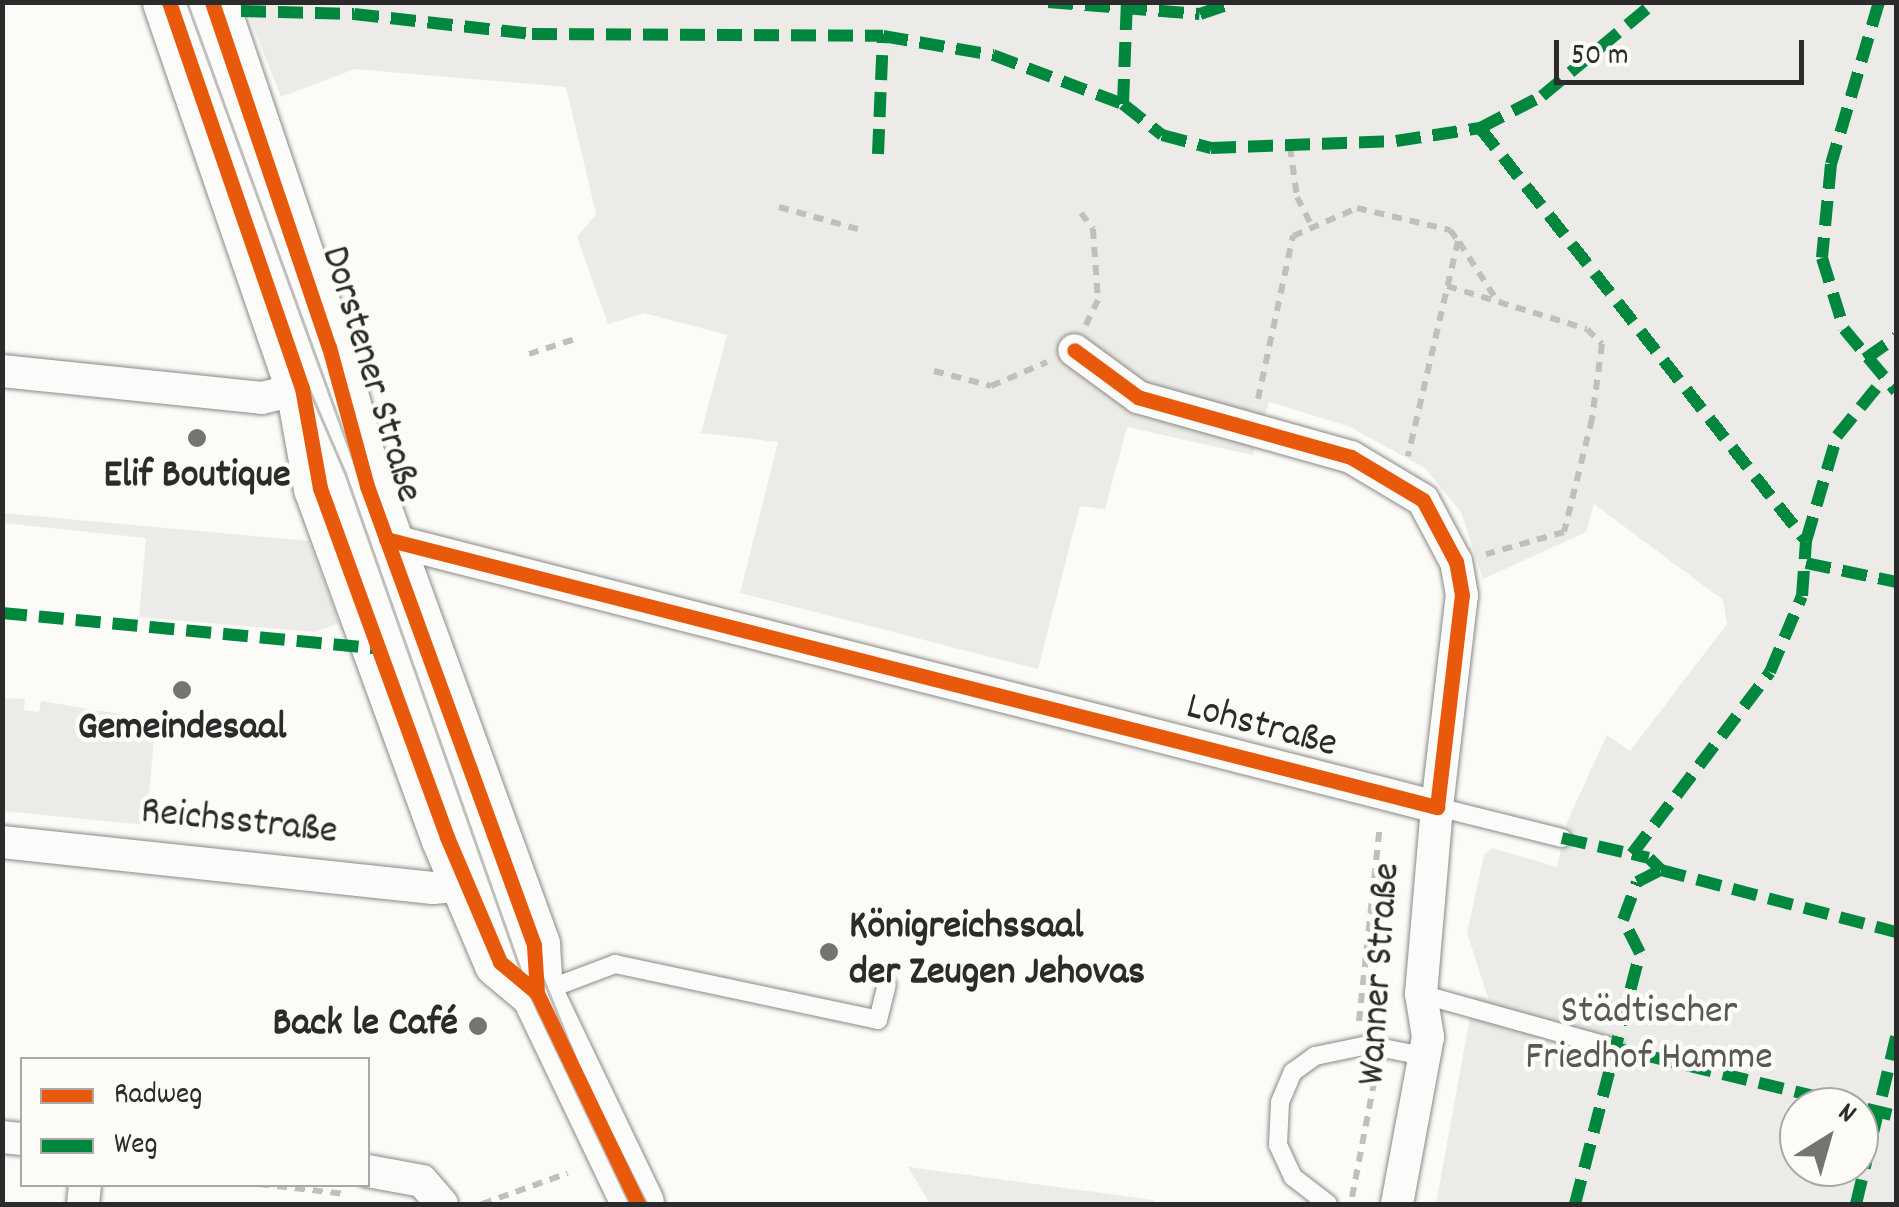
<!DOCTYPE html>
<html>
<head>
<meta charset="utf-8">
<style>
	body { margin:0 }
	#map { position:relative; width:1899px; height:1207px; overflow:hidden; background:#fcfbf8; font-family:Dekko,sans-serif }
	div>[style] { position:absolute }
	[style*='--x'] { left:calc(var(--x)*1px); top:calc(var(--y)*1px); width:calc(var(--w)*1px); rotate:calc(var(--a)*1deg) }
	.built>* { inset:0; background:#ecebe7 }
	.green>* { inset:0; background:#ecebe8 }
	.path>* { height:6px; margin-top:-3px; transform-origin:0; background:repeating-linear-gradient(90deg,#c0bfbc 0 10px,transparent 0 18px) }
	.roads { filter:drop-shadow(0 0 2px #898987) drop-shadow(0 0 2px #898987) }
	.service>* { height:18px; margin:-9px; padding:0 9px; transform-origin:9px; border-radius:9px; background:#fbfbf9 }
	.minor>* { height:32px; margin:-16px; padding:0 16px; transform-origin:16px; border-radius:16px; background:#fbfbf9 }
	.primary>* { height:52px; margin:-26px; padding:0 26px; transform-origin:26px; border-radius:26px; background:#fbfbf9 }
	.tram>* { height:2.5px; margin:-1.25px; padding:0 1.25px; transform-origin:1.25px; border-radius:1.25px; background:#c0bfbc }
	.quiet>* { height:12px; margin-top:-6px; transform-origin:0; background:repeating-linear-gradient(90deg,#00873e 0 25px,transparent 0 37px) }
	.cycleway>* { height:15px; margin:-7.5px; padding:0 7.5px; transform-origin:7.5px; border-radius:7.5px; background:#e8590c }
	.dots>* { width:28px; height:28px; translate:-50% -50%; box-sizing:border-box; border:5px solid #fdfcf7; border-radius:50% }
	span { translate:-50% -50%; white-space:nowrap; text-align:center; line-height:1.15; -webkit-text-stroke:9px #fdfcf7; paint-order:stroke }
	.street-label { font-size:40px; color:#2b2b2b }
	.poi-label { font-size:40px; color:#2b2b2b; font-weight:700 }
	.left { translate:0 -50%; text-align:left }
	.right { translate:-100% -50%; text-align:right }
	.park-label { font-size:40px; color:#585857 }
	.frame { position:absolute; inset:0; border:5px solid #2b2b2b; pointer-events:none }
	.legend { position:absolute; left:20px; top:1057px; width:350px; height:130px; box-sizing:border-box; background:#fdfcf7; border:2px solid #a9a8a5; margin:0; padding:12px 18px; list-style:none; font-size:30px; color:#2b2b2b }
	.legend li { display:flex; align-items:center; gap:20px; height:50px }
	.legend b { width:50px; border:2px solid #a9a8a5 }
	.north { position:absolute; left:1779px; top:1087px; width:100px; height:100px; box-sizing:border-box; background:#fdfcf7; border:2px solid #a9a8a5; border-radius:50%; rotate:37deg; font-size:28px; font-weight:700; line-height:40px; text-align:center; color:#2b2b2b }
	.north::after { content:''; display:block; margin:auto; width:35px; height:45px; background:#747473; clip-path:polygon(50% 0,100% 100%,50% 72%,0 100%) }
	.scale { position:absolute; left:1554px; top:40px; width:250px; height:45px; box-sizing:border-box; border:5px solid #2b2b2b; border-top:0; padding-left:12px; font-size:30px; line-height:35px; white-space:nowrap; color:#2b2b2b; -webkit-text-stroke:8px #fdfcf7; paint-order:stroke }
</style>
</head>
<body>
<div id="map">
	<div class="built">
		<div style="clip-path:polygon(2px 698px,25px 699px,24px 710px,39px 712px,41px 701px,156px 720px,146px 825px,3px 811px)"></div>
	</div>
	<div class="green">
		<div style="clip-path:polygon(evenodd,244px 3px,1896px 3px,1896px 1204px,1436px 1204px,1474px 995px,1488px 998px,1467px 933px,1484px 855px,1492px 848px,1557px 867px,1567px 822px,1607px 735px,1630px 751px,1727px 624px,1723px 600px,1594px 504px,1586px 532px,1483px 579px,1461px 512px,1425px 468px,1348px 426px,1269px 402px,1253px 455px,1127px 427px,1105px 509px,1080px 506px,1038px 669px,740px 593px,778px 442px,701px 433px,727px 335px,644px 313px,608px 324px,577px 237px,596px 214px,566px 87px,355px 69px,281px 97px,244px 3px,1799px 1107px,1859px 1107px,1859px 1167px,1799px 1167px,1799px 1107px)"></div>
		<div style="clip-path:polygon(2px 513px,309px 541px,339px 623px,315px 632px,139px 617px,146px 538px,3px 523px)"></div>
		<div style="clip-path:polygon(908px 1167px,1154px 1200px,1154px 1204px,930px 1204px)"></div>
	</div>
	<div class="path">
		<div style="--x:1290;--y:147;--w:50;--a:82"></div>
		<div style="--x:1297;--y:197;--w:35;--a:63"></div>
		<div style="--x:779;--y:207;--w:82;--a:15.6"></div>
		<div style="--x:1081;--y:213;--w:20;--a:53"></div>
		<div style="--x:1093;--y:229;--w:71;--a:86"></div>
		<div style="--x:1098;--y:300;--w:28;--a:116"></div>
		<div style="--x:1459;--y:242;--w:68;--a:57"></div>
		<div style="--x:1447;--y:286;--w:146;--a:17.1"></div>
		<div style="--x:1587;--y:329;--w:21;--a:45"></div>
		<div style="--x:1602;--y:344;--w:76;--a:97.6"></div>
		<div style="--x:1592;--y:419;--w:116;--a:103.9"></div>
		<div style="--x:1564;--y:532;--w:81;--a:164.2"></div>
		<div style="--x:529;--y:354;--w:48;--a:-18.1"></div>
		<div style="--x:934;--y:371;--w:59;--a:14.7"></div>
		<div style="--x:991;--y:386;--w:61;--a:-23.2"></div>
		<div style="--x:1258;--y:399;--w:167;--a:-77.9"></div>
		<div style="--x:1293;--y:236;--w:70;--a:-23.6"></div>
		<div style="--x:1357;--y:208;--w:96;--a:13.3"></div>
		<div style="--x:1450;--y:230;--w:14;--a:54"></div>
		<div style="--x:1458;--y:241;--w:221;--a:103.1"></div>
		<div style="--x:1359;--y:1021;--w:197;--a:-83.9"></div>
		<div style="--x:259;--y:1184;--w:88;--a:6.6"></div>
		<div style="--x:1352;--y:1197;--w:127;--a:-79.1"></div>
		<div style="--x:482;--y:1204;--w:91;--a:-19.8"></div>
	</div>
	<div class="roads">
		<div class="service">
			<div style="--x:1437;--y:807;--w:129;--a:13.9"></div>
			<div style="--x:541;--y:992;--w:79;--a:-20.7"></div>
			<div style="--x:615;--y:964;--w:269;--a:12"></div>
			<div style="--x:878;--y:1020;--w:36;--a:-76"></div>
			<div style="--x:1421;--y:994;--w:201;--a:15.6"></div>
			<div style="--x:1328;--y:1204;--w:44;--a:-142.4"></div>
			<div style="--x:1293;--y:1177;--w:35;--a:-115"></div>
			<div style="--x:1278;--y:1145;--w:43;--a:-87.3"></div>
			<div style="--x:1280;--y:1102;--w:33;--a:-67"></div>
			<div style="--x:1293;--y:1072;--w:27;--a:-36"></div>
			<div style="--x:1315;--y:1056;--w:54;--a:-11.7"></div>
			<div style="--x:1368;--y:1045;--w:56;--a:11.3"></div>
		</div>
		<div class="minor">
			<div style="--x:2;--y:371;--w:261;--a:5.9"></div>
			<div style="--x:262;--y:398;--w:41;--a:-14"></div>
			<div style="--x:386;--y:539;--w:1085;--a:14.31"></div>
			<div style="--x:1437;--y:807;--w:213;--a:-83.3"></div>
			<div style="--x:1462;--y:595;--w:34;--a:-100"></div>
			<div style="--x:1456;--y:562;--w:70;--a:-118"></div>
			<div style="--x:1423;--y:500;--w:84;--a:-149.2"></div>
			<div style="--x:1351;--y:457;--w:221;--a:-164.3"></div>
			<div style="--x:1138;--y:397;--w:79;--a:-143.7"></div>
			<div style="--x:2;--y:842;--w:433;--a:6.1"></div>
			<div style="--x:433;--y:888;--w:33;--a:-5"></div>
			<div style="--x:2;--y:1137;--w:20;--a:6"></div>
			<div style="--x:368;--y:1171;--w:55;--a:10.5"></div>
			<div style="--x:422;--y:1181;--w:30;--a:49"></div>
			<div style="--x:83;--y:1204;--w:20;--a:-84"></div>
			<div style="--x:1397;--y:1204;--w:170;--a:-79.5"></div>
			<div style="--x:1428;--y:1037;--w:44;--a:-99.2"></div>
			<div style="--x:1421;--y:994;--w:188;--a:-85.1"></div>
		</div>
		<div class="primary">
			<div style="--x:169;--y:2;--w:408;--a:71"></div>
			<div style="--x:302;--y:388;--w:102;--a:79.8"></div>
			<div style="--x:320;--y:488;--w:371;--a:70"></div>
			<div style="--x:447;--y:837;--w:136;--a:67"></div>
			<div style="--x:500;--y:962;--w:48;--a:40"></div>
			<div style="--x:212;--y:2;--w:364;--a:71.3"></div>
			<div style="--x:329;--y:347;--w:144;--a:74.7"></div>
			<div style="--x:367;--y:486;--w:489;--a:70"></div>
			<div style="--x:534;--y:946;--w:47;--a:86.3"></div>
			<div style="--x:537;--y:993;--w:234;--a:64.4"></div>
		</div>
	</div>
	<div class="tram">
		<div style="--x:169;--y:2;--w:328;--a:71"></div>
		<div style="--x:276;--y:312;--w:174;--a:66.7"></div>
		<div style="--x:345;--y:472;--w:547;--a:70.57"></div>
		<div style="--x:527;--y:988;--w:239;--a:64.5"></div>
		<div style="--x:187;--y:2;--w:1010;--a:70.02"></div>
		<div style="--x:532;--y:951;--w:149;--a:67.9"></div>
		<div style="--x:588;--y:1089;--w:129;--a:62.8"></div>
	</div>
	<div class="quiet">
		<div style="--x:1048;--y:2;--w:152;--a:4.5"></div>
		<div style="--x:1200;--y:14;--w:37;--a:-19"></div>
		<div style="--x:1879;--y:2;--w:169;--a:106.5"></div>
		<div style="--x:1831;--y:164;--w:94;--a:95.5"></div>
		<div style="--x:1822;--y:258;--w:74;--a:72.8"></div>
		<div style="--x:1844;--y:329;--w:81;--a:50"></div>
		<div style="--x:241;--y:11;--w:113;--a:1.5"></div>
		<div style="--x:354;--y:14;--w:179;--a:6.4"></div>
		<div style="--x:532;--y:34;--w:351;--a:0.3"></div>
		<div style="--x:883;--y:36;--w:112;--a:9.8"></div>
		<div style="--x:993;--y:55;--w:139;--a:20.7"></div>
		<div style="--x:1123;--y:104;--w:50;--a:38.5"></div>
		<div style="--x:1162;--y:135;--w:51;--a:14.9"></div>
		<div style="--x:1211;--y:148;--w:185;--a:-2.2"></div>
		<div style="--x:1396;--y:141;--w:85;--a:-8.8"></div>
		<div style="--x:1480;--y:128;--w:70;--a:-27.3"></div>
		<div style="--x:1542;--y:96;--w:147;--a:-39.8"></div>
		<div style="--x:1123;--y:104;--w:102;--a:-87.8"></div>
		<div style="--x:1480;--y:128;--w:526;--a:51.71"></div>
		<div style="--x:878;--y:154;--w:118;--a:-87.6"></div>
		<div style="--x:1865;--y:359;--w:38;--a:-35"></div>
		<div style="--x:1806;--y:563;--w:92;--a:11.9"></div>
		<div style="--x:2;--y:613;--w:380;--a:5.4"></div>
		<div style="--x:1562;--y:838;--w:72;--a:12.9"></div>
		<div style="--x:1632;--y:854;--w:228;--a:-52.8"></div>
		<div style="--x:1770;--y:672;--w:82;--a:-67.2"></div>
		<div style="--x:1802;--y:596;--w:55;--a:-85.8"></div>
		<div style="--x:1806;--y:541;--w:109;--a:-73.6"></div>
		<div style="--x:1837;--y:436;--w:71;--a:-50.7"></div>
		<div style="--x:1632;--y:854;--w:17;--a:13"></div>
		<div style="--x:1649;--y:858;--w:17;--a:45"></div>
		<div style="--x:1661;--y:870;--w:243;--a:14.8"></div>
		<div style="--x:1615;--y:1048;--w:289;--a:13.6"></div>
		<div style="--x:1575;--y:1204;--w:259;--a:-75.5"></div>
		<div style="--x:1640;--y:953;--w:37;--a:-117"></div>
		<div style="--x:1623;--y:920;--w:40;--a:-69.8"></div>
		<div style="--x:1637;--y:882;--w:27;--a:-27"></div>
		<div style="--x:1856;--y:1204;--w:172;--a:-76.5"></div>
	</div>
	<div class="cycleway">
		<div style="--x:169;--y:2;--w:408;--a:71"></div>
		<div style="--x:302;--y:388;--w:102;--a:79.8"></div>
		<div style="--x:320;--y:488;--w:371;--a:70"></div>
		<div style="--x:447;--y:837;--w:136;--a:67"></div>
		<div style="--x:500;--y:962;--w:48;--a:40"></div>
		<div style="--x:212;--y:2;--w:364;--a:71.3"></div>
		<div style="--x:329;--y:347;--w:144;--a:74.7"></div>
		<div style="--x:367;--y:486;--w:489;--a:70"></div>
		<div style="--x:534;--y:946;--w:47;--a:86.3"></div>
		<div style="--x:537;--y:993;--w:234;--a:64.4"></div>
		<div style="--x:386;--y:539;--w:1085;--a:14.31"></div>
		<div style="--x:1437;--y:807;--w:213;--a:-83.3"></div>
		<div style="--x:1462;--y:595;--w:34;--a:-100"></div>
		<div style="--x:1456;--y:562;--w:70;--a:-118"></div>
		<div style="--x:1423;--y:500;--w:84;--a:-149.2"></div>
		<div style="--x:1351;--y:457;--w:221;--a:-164.3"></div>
		<div style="--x:1138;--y:397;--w:79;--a:-143.7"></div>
	</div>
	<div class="dots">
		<div style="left:197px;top:438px;background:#747473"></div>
		<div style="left:182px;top:690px;background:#747473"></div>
		<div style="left:829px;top:952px;background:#747473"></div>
		<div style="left:478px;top:1026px;background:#747473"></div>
	</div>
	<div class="street-label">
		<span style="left:369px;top:375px;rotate:73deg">Dorstener Straße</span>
		<span style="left:1261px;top:728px;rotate:15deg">Lohstraße</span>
		<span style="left:239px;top:824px;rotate:6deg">Reichsstraße</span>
		<span style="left:1382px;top:974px;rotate:-86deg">Wanner Straße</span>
	</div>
	<div class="poi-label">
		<span style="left:197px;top:478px">Elif Boutique</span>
		<span style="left:182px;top:730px">Gemeindesaal</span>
		<span class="left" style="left:849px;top:952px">Königreichssaal<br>der Zeugen Jehovas</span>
		<span class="right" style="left:458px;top:1026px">Back le Café</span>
	</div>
	<div class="park-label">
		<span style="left:1649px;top:1037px">Städtischer<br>Friedhof Hamme</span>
	</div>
	<div class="frame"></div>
	<ul class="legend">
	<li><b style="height:12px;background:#e8590c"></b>Radweg</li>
	<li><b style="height:12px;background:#00873e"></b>Weg</li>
	</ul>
	<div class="north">N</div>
	<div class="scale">50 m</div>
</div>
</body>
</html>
